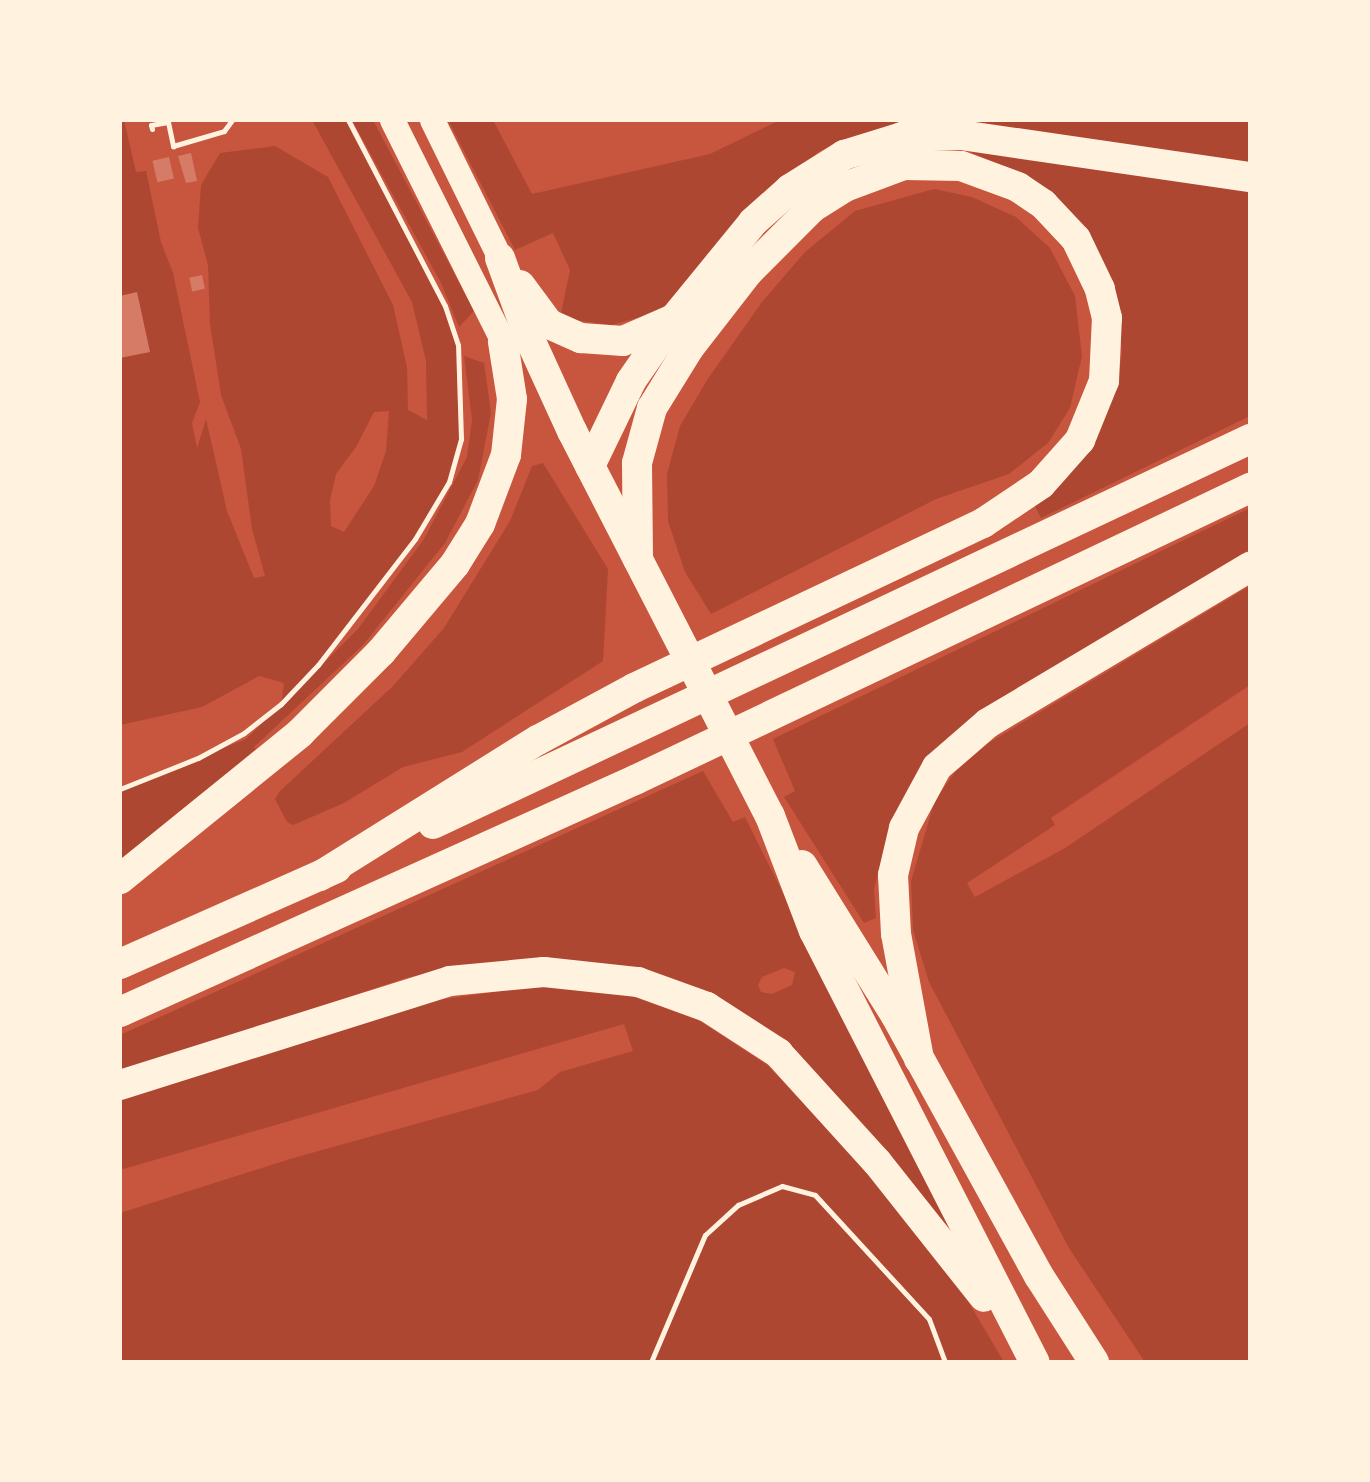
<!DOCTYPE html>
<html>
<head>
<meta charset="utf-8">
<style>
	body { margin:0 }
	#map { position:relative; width:1370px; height:1482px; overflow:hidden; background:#c8553d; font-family:"Exo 2",sans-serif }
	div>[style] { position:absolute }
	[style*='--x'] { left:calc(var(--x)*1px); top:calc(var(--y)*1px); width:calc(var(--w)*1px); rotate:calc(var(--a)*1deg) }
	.green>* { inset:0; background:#ae4732 }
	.building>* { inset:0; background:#d67c66; transform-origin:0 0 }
	.path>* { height:5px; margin:-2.5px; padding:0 2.5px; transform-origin:2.5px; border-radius:2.5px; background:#fff3e0 }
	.primary>* { height:25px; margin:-12.5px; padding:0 12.5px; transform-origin:12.5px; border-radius:12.5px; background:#fff3e0 }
	.motorway>* { height:30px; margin:-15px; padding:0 15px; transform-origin:15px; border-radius:15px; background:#fff3e0 }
	span { translate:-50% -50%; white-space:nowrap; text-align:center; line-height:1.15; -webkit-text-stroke:10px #fff3e0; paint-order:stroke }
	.frame { position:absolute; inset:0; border:122px solid #fff3e0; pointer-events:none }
</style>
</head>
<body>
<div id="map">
	<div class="green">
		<div style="clip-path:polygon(evenodd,120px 120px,124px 120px,136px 172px,146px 171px,161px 242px,173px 273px,200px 402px,192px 423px,197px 448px,206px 419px,227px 511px,254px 578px,265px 576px,252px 529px,241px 449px,221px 395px,210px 324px,208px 265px,198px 228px,201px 185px,220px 153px,275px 146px,328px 177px,393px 305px,407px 367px,408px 410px,427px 420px,426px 361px,412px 302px,312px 120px,348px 120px,445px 306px,458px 345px,461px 439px,449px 482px,415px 539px,294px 693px,358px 629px,424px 539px,467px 457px,472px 420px,464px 356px,484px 363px,491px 413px,478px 480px,445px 543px,363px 645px,254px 747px,265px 765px,120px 879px,120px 789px,246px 739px,281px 705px,284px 683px,259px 676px,202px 707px,120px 725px,120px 120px,389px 411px,386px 451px,374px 486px,344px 532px,331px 526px,330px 500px,336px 474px,356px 447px,374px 412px,389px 411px)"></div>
		<div style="clip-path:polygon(352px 120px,373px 120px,474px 311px,459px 327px,441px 283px)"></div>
		<div style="clip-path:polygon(448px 120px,493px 120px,532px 194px,710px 154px,780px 120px,1250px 120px,1250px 162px,881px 128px,820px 151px,754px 203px,659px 312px,611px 325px,560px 318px,570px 270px,553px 233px,515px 250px)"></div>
		<div style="clip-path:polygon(969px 151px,1250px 186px,1250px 416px,1041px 518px,1035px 506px,1062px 484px,1090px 448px,1116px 391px,1122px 353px,1118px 305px,1027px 178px)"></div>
		<div style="clip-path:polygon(934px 189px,972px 197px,1016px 217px,1050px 248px,1075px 296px,1082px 356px,1070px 408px,1048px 443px,1009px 474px,936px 499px,711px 614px,685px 572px,668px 521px,667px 474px,680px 426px,707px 380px,762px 302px,805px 252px,855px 211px)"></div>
		<div style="clip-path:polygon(543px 463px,608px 569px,603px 661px,462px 752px,403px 767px,344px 803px,293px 825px,287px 822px,275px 799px,279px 792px,393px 686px,444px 628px,510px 521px,532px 466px)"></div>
		<div style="clip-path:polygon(1250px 508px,1250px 549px,1010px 695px,886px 841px,874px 889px,876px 918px,864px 923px,784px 797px,795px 791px,773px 739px)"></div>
		<div style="clip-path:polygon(1250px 586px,1250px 685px,1051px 818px,1055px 825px,967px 883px,975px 897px,1065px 848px,1250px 723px,1250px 1362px,1145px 1362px,1069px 1248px,929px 982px,913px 930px,911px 881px,935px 800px,955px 772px,987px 744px)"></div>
		<div style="clip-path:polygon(evenodd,703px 771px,733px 822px,745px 817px,950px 1229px,886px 1152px,643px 971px,548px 959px,481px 964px,406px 978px,120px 1072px,120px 1035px,703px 771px,784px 968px,795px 972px,792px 985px,772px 994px,761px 992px,758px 985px,762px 977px,784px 968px)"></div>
		<div style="clip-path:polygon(543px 985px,632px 996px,700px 1021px,767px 1065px,866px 1168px,956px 1281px,1004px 1362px,120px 1362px,120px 1213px,290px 1159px,538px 1090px,560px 1072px,633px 1051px,624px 1024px,120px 1170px,120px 1101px,416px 1003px)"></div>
	</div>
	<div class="building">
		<div style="clip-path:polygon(191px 153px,197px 181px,186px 183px,178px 156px)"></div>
		<div style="left:169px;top:157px;width:22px;height:17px;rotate:77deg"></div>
		<div style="left:202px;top:275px;width:14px;height:13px;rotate:78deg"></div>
		<div style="clip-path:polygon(137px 292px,150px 352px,120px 358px,120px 296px)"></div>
	</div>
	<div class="path">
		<div style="--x:152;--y:129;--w:4;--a:-104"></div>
		<div style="--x:151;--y:125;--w:17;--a:-10"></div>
		<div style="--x:168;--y:122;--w:25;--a:78"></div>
		<div style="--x:173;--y:146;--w:53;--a:-16.4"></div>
		<div style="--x:224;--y:131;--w:14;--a:-54"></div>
		<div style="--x:120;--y:789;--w:84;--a:-21.7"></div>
		<div style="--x:198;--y:758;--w:52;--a:-28.5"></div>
		<div style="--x:244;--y:733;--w:47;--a:-38.1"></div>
		<div style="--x:281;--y:704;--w:54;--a:-46.5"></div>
		<div style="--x:318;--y:665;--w:159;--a:-52.4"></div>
		<div style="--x:415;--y:539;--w:66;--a:-59.2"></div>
		<div style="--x:449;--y:482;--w:45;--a:-74.4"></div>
		<div style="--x:461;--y:439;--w:94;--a:-91.8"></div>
		<div style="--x:458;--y:345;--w:41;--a:-108.4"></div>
		<div style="--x:445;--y:306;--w:210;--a:-117.5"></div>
		<div style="--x:651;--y:1362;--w:138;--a:-67"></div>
		<div style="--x:705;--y:1235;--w:45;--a:-42.3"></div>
		<div style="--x:738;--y:1205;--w:48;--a:-23.4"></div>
		<div style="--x:782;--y:1186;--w:34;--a:15"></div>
		<div style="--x:815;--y:1195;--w:168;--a:47.4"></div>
		<div style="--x:929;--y:1319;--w:46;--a:69.6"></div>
	</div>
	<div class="primary">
		<div style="--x:392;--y:120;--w:248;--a:63.4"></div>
		<div style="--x:432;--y:120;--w:154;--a:63.8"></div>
	</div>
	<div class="motorway">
		<div style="--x:500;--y:258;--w:82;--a:70"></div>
		<div style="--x:528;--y:335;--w:106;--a:65.4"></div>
		<div style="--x:572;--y:431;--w:433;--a:62.8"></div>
		<div style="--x:770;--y:816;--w:123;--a:69.1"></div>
		<div style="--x:814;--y:931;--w:484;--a:62.9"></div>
		<div style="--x:520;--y:285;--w:49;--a:53.4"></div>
		<div style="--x:549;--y:324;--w:35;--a:24"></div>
		<div style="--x:581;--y:338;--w:42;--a:4.1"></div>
		<div style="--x:623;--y:341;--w:52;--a:-23.6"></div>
		<div style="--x:590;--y:466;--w:94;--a:-64.2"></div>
		<div style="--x:631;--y:381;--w:75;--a:-55.3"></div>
		<div style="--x:674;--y:319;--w:125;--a:-50.8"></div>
		<div style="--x:753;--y:222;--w:50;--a:-41.7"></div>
		<div style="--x:790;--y:189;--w:64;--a:-32.2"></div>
		<div style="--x:844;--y:155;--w:61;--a:-17.2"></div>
		<div style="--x:902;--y:137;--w:59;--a:-1.9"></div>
		<div style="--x:961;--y:135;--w:292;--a:8.3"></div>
		<div style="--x:433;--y:824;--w:903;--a:-25.23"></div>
		<div style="--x:802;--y:865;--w:178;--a:58.1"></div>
		<div style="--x:896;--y:1016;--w:297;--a:61.2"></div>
		<div style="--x:1039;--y:1276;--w:102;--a:57.4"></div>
		<div style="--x:320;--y:876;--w:257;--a:-32"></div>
		<div style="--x:538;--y:740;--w:109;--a:-28.4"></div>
		<div style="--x:634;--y:688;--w:386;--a:-25.3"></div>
		<div style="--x:983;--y:523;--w:70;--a:-33.9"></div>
		<div style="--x:1041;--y:484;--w:59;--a:-48.4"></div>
		<div style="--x:1080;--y:440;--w:64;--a:-67.9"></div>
		<div style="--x:1104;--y:381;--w:63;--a:-87.3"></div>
		<div style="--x:1107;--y:318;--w:30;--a:-104"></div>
		<div style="--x:1100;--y:289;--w:55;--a:-115.6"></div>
		<div style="--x:1076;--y:239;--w:48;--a:-133.3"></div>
		<div style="--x:1043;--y:204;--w:30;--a:-146"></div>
		<div style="--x:1018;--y:187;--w:61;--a:-159.8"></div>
		<div style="--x:961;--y:166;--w:57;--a:-179"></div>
		<div style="--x:904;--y:165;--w:63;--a:159.6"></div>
		<div style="--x:845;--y:187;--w:39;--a:148"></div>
		<div style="--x:812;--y:208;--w:91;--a:135"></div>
		<div style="--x:748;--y:272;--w:96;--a:127.8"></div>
		<div style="--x:689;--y:348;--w:70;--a:121.7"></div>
		<div style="--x:652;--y:408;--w:57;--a:105.3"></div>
		<div style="--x:637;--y:463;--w:96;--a:89.4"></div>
		<div style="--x:120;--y:879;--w:232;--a:-39"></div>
		<div style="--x:300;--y:733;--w:115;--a:-45"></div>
		<div style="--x:381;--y:652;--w:115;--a:-49.9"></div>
		<div style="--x:455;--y:564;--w:47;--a:-58"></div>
		<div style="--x:480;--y:524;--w:74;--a:-69.4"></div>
		<div style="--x:506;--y:455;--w:56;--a:-83.9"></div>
		<div style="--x:512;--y:399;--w:58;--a:-99"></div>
		<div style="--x:120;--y:964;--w:237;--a:-23.9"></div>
		<div style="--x:120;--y:1012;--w:565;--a:-24.25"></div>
		<div style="--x:635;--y:780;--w:681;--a:-25.4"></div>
		<div style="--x:919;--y:1059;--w:127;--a:-100.4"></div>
		<div style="--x:896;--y:934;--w:59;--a:-92.9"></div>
		<div style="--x:893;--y:875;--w:48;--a:-76.8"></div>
		<div style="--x:904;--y:828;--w:69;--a:-61.6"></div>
		<div style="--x:937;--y:767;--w:67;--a:-40.8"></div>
		<div style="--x:988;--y:723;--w:305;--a:-30.8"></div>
		<div style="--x:120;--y:1085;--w:346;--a:-17.5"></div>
		<div style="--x:450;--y:981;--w:94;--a:-5.5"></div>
		<div style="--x:544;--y:972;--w:95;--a:6.1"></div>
		<div style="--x:638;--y:982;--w:73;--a:19.9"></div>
		<div style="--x:707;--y:1007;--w:85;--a:32.9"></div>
		<div style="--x:778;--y:1053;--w:147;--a:47.8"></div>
		<div style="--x:877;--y:1162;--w:172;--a:51.6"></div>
	</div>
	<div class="frame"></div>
</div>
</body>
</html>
